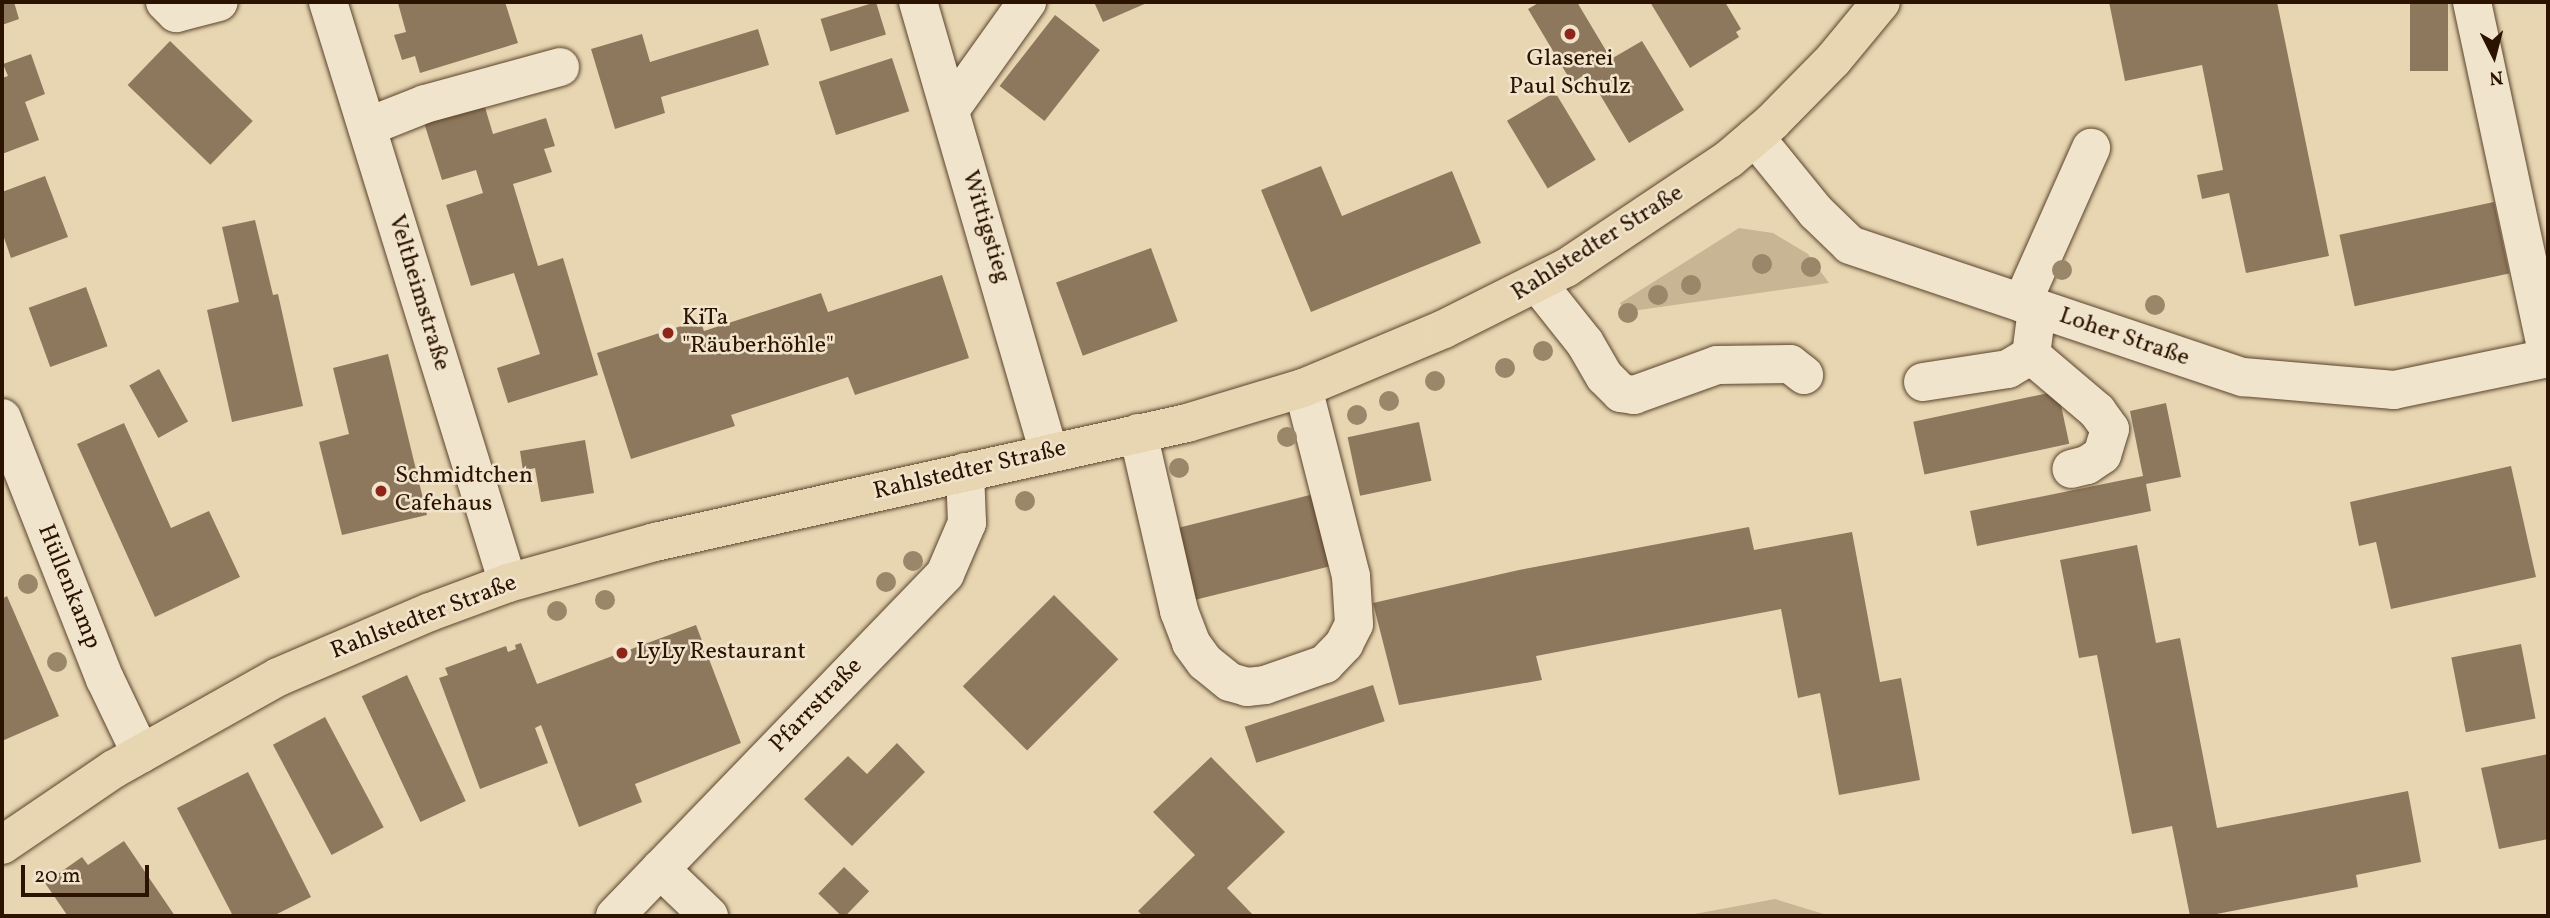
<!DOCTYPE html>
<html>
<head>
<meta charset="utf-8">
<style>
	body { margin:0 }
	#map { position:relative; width:2550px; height:918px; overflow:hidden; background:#e8d6b2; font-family:Vollkorn,serif }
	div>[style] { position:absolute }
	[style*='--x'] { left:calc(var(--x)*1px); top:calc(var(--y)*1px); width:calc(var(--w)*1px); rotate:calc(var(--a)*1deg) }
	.green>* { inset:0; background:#c8b594 }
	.building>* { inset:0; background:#8e785d; transform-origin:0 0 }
	.roads { filter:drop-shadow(0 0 2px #5b442c) drop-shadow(0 0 2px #5b442c) }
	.minor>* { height:38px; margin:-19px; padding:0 19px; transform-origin:19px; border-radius:19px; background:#f0e4cd }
	.major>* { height:38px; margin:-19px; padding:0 19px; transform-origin:19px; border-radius:19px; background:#e8d6b2 }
	.trees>* { width:20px; height:20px; margin:-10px; border-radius:50%; background:#9a8668 }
	.dots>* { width:19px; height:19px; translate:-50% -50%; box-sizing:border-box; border:4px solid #f0e4cd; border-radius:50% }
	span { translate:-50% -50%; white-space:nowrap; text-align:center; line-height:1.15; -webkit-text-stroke:5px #f0e4cd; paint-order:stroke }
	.poi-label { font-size:24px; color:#2c1300 }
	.left { translate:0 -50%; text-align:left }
	.street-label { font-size:24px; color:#2c1300 }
	.frame { position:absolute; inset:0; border:4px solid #2c1300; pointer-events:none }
	.north { position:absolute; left:2459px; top:21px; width:70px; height:70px; -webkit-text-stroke:5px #f0e4cd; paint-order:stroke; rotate:174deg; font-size:19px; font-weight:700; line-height:28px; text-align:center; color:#2c1300 }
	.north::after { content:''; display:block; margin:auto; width:24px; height:32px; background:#2c1300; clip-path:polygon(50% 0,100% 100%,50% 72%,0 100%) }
	.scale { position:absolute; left:21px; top:865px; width:128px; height:32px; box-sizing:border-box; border:4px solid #2c1300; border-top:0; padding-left:9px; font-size:21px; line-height:24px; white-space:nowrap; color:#2c1300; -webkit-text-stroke:5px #f0e4cd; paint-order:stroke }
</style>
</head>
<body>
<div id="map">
	<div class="green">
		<div style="clip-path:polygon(1739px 228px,1773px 233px,1808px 254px,1829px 283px,1625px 312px,1620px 303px)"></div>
		<div style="clip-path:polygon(1775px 899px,1830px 916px,1684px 916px)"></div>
	</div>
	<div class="building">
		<div style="clip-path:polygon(2px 2px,14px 2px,19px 19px,2px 25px)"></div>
		<div style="clip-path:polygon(403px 2px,505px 2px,518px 43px,420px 73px,415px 56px,402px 60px,394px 35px,406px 32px,398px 3px)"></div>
		<div style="left:876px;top:2px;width:34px;height:58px;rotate:73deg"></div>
		<div style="clip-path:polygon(1094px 2px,1149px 2px,1103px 22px)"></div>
		<div style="clip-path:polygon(1540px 2px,1577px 2px,1611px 59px,1642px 41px,1684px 110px,1629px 143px,1587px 73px,1572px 83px,1528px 9px)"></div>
		<div style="clip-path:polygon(1650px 2px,1725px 2px,1741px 29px,1736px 32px,1739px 37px,1690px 68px)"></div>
		<div style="clip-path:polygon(2109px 2px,2277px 2px,2329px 256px,2246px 273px,2229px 193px,2202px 199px,2197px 175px,2223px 170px,2202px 65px,2125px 81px)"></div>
		<div style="left:2410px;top:2px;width:38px;height:69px"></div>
		<div style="left:1055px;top:15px;width:57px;height:90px;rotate:38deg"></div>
		<div style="clip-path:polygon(758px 29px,769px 65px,661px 97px,665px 113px,615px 129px,591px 49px,642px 34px,650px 62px)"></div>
		<div style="left:170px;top:41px;width:115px;height:61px;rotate:44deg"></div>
		<div style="clip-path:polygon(31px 54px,45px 94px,25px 102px,39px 140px,2px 154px,2px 78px,8px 76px,3px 64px)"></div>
		<div style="left:892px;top:58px;width:56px;height:77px;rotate:72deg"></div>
		<div style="left:1555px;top:92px;width:79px;height:56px;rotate:59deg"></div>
		<div style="clip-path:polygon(481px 94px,493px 134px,546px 118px,555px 146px,544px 149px,552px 172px,513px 184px,538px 266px,563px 258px,598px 375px,508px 403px,497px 368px,540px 354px,514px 273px,471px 286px,446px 205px,483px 193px,476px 170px,442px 180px,421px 113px)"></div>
		<div style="clip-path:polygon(1321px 166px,1342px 216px,1452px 171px,1481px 243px,1311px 312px,1261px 190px)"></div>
		<div style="clip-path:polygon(45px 176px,68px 237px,11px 258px,2px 232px,2px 192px)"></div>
		<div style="left:2494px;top:202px;width:73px;height:158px;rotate:78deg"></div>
		<div style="clip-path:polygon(255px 220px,273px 295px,278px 294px,303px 406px,232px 422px,207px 310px,239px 302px,222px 227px)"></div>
		<div style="left:1151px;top:248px;width:78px;height:101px;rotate:70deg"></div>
		<div style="clip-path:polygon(942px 275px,969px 358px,855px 395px,848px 377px,731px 415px,735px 426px,631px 459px,597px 353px,700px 320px,704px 331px,821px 293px,828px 312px)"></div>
		<div style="left:86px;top:287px;width:63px;height:61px;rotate:70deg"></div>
		<div style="clip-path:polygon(388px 354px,427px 515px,342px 535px,319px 442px,349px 434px,333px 368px)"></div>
		<div style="left:159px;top:369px;width:60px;height:34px;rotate:61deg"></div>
		<div style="left:2058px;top:391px;width:54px;height:148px;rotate:78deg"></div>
		<div style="clip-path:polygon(2166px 403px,2181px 477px,2146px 484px,2151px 511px,1977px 546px,1970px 511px,2143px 476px,2130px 411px)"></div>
		<div style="left:1419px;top:422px;width:60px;height:73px;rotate:78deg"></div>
		<div style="clip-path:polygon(124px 423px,171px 528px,209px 511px,240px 577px,155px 617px,77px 444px)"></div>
		<div style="clip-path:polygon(585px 440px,594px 493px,541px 502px,535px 468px,523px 471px,520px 451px)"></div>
		<div style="clip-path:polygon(2511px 466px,2536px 577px,2391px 609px,2376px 542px,2359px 546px,2350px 502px)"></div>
		<div style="left:1322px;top:492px;width:74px;height:154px;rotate:76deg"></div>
		<div style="clip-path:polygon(1749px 527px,1754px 550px,1852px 532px,1880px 682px,1901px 678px,1920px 780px,1839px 795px,1820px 693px,1798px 698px,1781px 609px,1536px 656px,1542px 680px,1399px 705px,1373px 603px,1519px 570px)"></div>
		<div style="clip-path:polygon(2137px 545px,2156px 643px,2180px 638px,2217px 828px,2408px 791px,2421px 862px,2356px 875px,2358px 887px,2206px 916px,2190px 916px,2172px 826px,2132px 834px,2097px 655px,2079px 658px,2060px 560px)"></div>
		<div style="left:1054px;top:595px;width:91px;height:129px;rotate:45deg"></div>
		<div style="clip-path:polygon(7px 596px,59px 716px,2px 741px,2px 599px)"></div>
		<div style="clip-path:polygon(696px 625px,741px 743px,635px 784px,642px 802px,579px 827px,541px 725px,535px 728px,548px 763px,480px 789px,439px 678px,448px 675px,445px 668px,506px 646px,508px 652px,516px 649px,515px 645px,521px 643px,537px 684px)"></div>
		<div style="left:2521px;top:644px;width:76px;height:71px;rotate:79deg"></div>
		<div style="left:407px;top:675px;width:139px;height:50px;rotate:65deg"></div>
		<div style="left:1373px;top:685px;width:38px;height:135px;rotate:72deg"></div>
		<div style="left:325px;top:717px;width:125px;height:59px;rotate:62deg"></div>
		<div style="clip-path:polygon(897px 743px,925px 772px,852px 846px,804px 799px,848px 756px,867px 774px)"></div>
		<div style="clip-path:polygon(2548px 754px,2548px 839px,2499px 849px,2481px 768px)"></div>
		<div style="clip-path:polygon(1211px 757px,1285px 832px,1227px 888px,1254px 916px,1143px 916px,1138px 911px,1195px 855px,1153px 812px)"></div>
		<div style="clip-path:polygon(248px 772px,311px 897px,273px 916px,233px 916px,177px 808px)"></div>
		<div style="clip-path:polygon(124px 841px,175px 916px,65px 916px,67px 915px,45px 883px,82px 857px,88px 865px)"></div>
		<div style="left:844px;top:867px;width:35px;height:37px;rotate:44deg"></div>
	</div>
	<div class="roads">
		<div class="minor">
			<div style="--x:165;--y:2;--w:16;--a:45"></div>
			<div style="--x:176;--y:13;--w:44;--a:-14.3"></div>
			<div style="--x:328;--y:2;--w:608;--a:72.79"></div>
			<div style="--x:918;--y:2;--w:470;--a:73.8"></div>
			<div style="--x:2472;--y:2;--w:363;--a:77.9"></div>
			<div style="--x:950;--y:110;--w:133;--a:-54.5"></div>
			<div style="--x:367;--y:127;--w:62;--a:-21.6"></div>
			<div style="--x:425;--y:104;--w:140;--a:-15.3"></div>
			<div style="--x:1755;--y:137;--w:97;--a:50.9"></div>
			<div style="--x:1816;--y:212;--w:47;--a:44.1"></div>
			<div style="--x:1850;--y:245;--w:415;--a:18.6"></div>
			<div style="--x:2243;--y:377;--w:152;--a:4.9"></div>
			<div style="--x:2394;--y:390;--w:157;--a:-11.7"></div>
			<div style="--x:1538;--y:284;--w:75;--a:51.5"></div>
			<div style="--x:1585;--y:343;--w:39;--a:60"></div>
			<div style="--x:1605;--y:377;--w:23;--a:45"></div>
			<div style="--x:1621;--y:393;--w:13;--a:9"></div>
			<div style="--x:1634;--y:395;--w:88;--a:-19.9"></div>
			<div style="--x:1717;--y:365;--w:73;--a:-0.8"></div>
			<div style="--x:1790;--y:364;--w:18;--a:38"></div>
			<div style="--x:2022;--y:303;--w:170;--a:-66"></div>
			<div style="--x:2037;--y:309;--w:46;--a:97.4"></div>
			<div style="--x:2031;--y:355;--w:87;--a:40.3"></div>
			<div style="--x:2097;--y:411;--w:22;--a:54"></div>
			<div style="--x:2110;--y:429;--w:27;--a:107"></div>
			<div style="--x:2102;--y:455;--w:18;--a:146"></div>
			<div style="--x:2087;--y:465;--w:16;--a:166"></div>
			<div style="--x:1923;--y:382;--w:86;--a:-8.7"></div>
			<div style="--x:2008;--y:369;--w:27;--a:-31"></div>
			<div style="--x:2;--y:418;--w:281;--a:68.5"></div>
			<div style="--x:105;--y:679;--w:83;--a:64.4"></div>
			<div style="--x:1138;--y:433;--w:183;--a:77"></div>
			<div style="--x:1179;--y:611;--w:34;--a:69"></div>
			<div style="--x:1191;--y:643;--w:24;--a:54"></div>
			<div style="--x:1205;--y:662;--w:32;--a:39"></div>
			<div style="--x:1230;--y:682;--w:18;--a:16"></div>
			<div style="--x:1247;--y:687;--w:18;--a:-6"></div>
			<div style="--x:1265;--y:685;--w:64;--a:-19.3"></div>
			<div style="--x:1325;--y:664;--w:28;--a:-46"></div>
			<div style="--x:1344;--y:644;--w:22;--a:-63"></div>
			<div style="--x:1354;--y:624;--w:48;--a:-93.6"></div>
			<div style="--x:1351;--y:576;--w:194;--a:-104.3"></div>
			<div style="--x:660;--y:869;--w:68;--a:43.8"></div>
			<div style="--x:615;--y:916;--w:475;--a:-46"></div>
			<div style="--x:945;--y:574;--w:56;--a:-66.7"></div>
			<div style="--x:967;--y:523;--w:51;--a:-92.2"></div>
		</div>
		<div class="major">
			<div style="--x:2;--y:845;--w:135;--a:-34.2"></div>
			<div style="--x:114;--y:769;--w:188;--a:-29.3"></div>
			<div style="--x:278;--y:677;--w:165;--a:-23.2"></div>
			<div style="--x:430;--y:612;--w:83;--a:-20.4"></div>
			<div style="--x:508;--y:583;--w:153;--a:-15.6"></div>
			<div style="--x:655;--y:542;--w:545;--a:-12.61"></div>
			<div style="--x:1187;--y:423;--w:121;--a:-16.8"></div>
			<div style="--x:1303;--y:388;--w:153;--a:-22.7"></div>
			<div style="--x:1444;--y:329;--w:136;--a:-26.6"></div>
			<div style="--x:1566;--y:268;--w:196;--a:-33.8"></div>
			<div style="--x:1729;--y:159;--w:57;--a:-40.7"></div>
			<div style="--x:1772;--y:122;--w:87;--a:-45.5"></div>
			<div style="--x:1833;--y:60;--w:75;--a:-50.4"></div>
		</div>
	</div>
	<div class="trees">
		<div style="left:1762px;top:264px"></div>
		<div style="left:1811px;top:267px"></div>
		<div style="left:2062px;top:270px"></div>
		<div style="left:1691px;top:285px"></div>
		<div style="left:1658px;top:295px"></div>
		<div style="left:2155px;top:305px"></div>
		<div style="left:1628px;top:313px"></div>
		<div style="left:1543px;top:351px"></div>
		<div style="left:1505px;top:368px"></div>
		<div style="left:1435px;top:381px"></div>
		<div style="left:1389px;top:401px"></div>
		<div style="left:1357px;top:415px"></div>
		<div style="left:1287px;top:437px"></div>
		<div style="left:1179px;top:468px"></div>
		<div style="left:1025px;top:501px"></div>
		<div style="left:913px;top:561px"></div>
		<div style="left:886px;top:582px"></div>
		<div style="left:28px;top:584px"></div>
		<div style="left:605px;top:600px"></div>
		<div style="left:557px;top:611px"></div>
		<div style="left:57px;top:662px"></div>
	</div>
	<div class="dots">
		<div style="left:1570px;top:34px;background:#8f2418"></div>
		<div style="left:668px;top:333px;background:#8f2418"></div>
		<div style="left:381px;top:491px;background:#8f2418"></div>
		<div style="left:622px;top:653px;background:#8f2418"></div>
	</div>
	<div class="poi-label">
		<span style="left:1570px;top:74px">Glaserei<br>Paul Schulz</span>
		<span class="left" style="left:682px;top:333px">KiTa<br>"Räuberhöhle"</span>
		<span class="left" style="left:395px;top:491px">Schmidtchen<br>Cafehaus</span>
		<span class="left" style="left:636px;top:653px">LyLy Restaurant</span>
	</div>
	<div class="street-label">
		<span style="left:985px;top:227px;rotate:73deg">Wittigstieg</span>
		<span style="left:1598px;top:244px;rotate:-32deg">Rahlstedter Straße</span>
		<span style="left:418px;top:293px;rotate:73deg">Veltheimstraße</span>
		<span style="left:2124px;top:338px;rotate:19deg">Loher Straße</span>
		<span style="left:970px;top:471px;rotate:-13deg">Rahlstedter Straße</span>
		<span style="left:68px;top:587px;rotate:68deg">Hüllenkamp</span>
		<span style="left:424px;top:618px;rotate:-21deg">Rahlstedter Straße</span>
		<span style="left:817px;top:706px;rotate:-46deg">Pfarrstraße</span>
	</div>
	<div class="frame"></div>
	<div class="north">N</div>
	<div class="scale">20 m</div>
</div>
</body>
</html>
